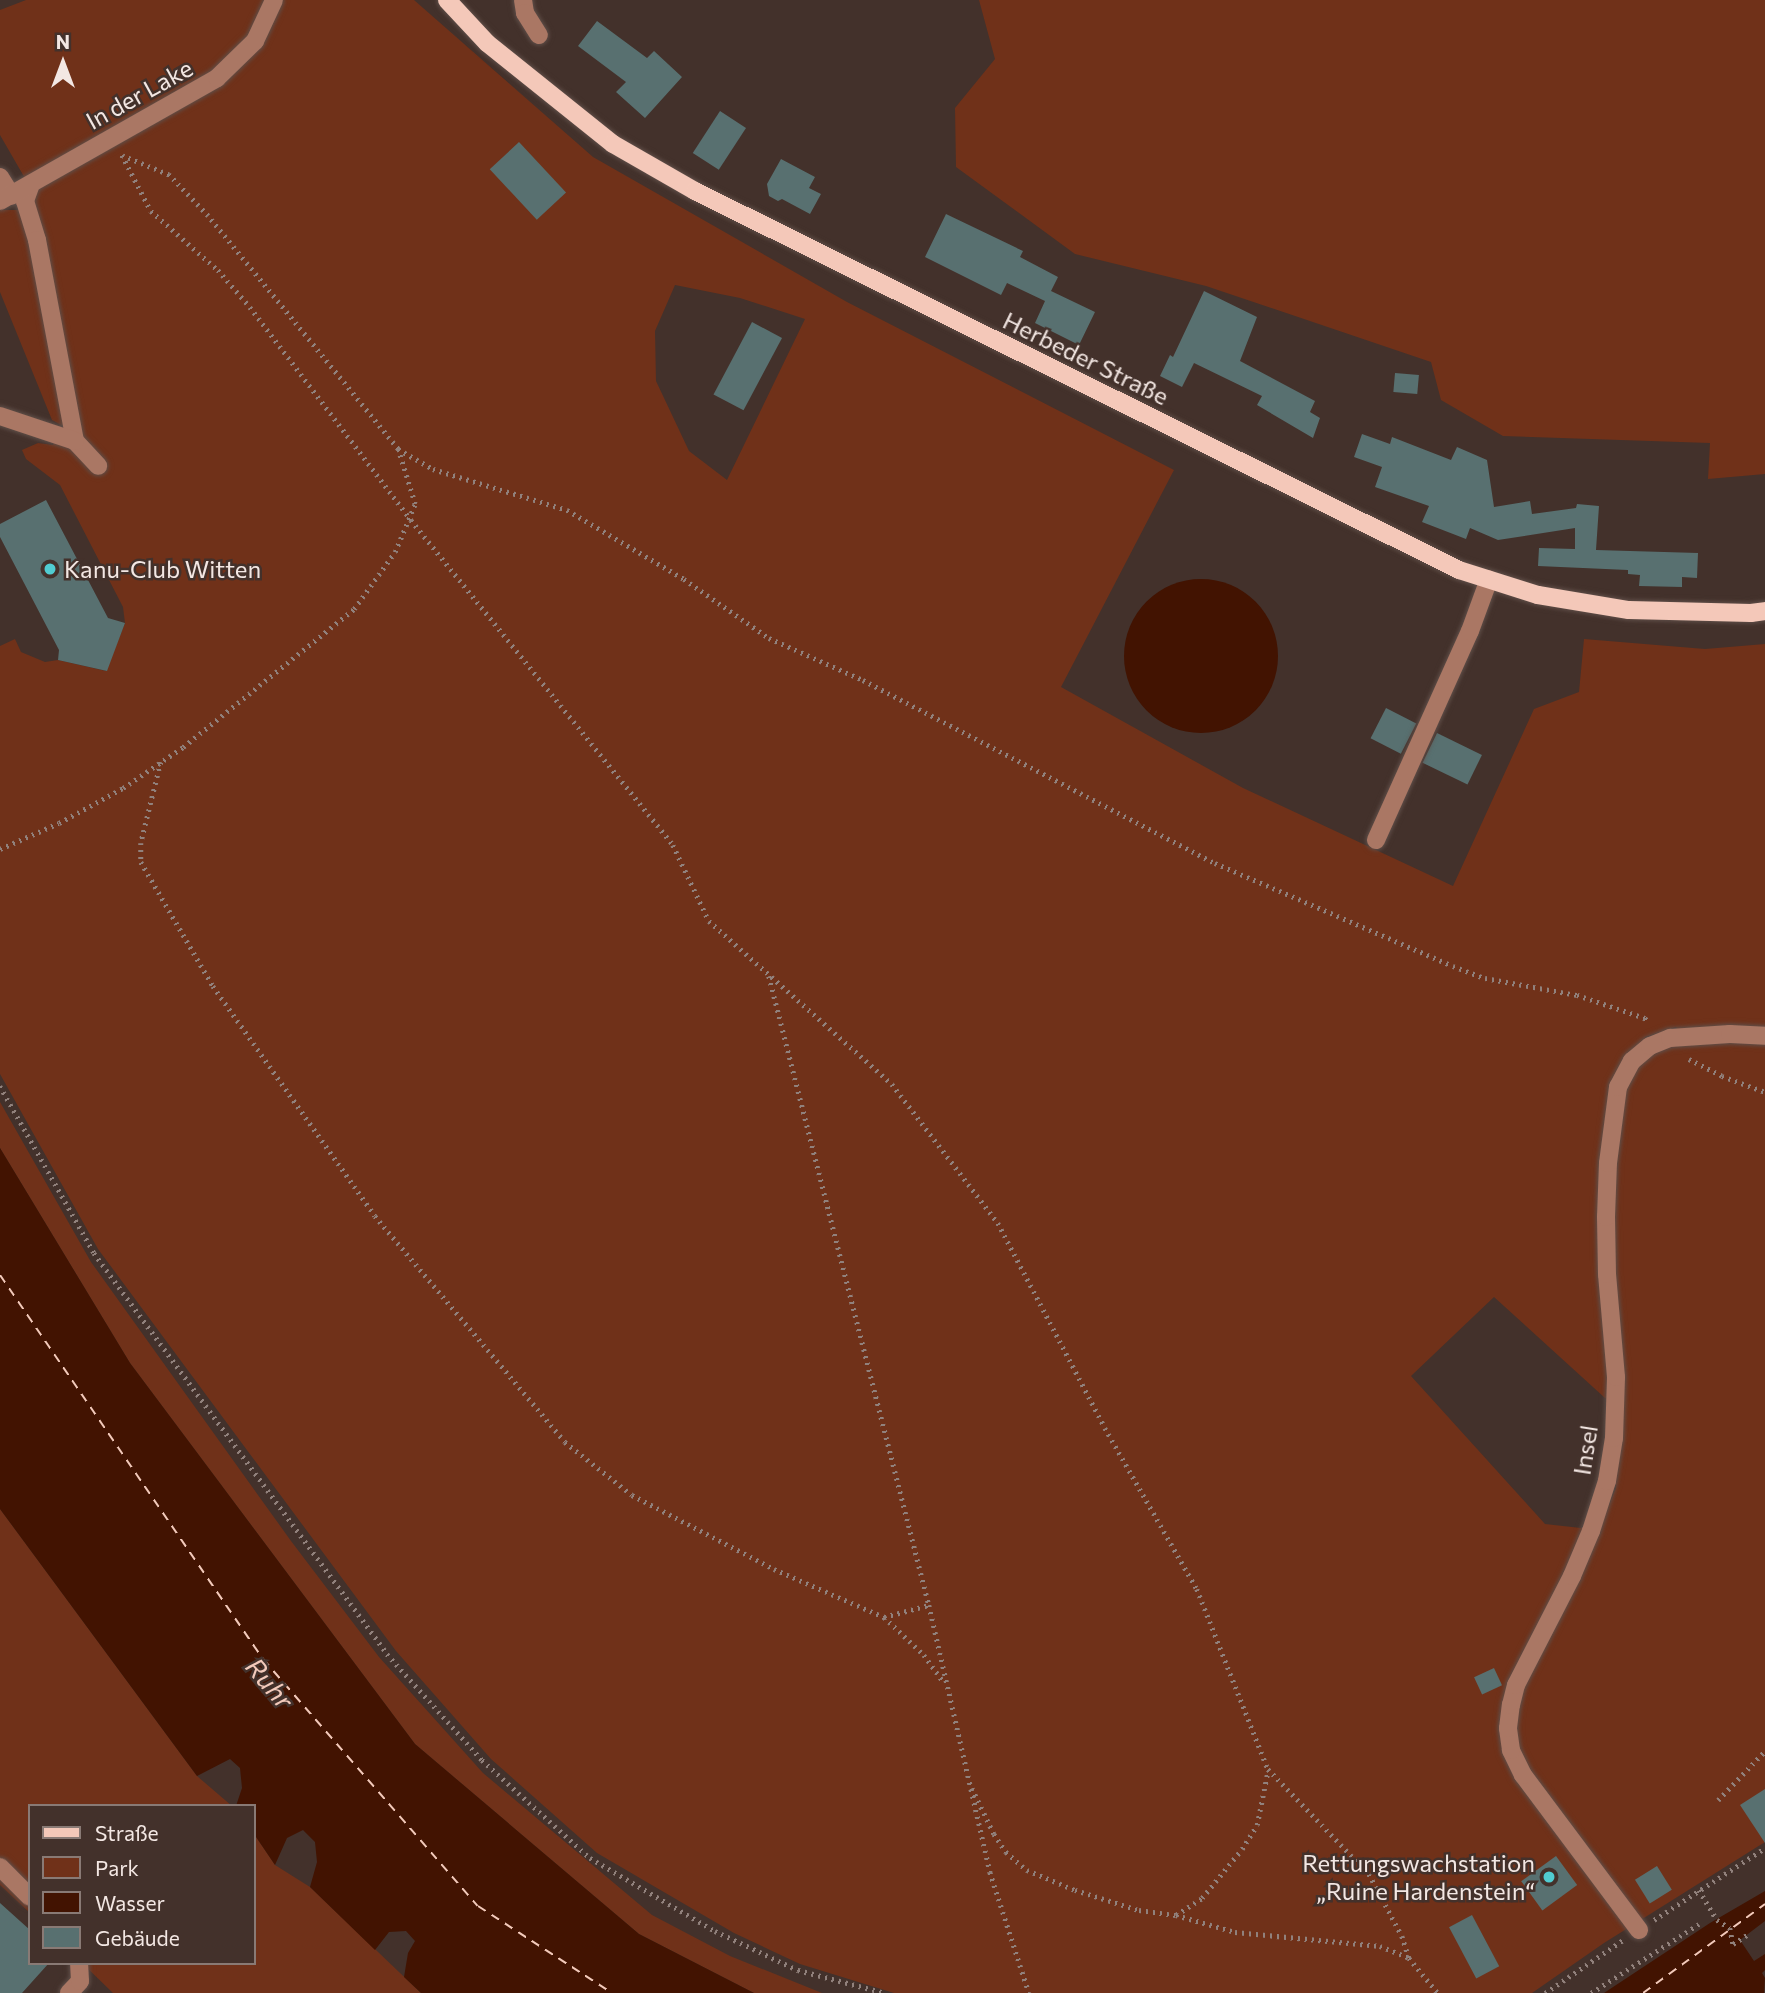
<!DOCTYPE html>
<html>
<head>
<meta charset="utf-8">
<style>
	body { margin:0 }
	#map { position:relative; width:1765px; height:1993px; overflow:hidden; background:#43312b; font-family:Commissioner,sans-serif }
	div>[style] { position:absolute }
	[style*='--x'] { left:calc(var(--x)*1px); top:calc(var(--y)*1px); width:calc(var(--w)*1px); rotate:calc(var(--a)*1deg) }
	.green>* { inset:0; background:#703119 }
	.water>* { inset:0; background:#421301 }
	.round { border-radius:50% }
	.ferry>* { height:2px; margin-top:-1px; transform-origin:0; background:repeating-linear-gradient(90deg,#f3cabb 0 9px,transparent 0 16px) }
	.building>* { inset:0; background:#587070; transform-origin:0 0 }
	.path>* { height:4.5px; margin-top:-2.25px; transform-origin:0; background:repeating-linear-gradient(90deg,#91817c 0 2px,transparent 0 7px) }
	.roads { filter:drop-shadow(0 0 2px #5f4e48) drop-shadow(0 0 2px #5f4e48) }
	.minor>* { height:18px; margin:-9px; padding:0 9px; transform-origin:9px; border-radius:9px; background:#aa7764 }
	.major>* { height:18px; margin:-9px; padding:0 9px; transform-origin:9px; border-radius:9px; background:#f4c8b9 }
	.dots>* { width:19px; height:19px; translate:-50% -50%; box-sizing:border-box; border:4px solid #43312b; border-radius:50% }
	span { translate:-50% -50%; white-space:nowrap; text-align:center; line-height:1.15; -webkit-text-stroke:5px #43312b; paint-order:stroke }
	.street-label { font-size:24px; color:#f3e7e3 }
	.poi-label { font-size:24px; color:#f3e7e3 }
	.left { translate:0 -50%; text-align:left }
	.right { translate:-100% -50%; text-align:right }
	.water-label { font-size:26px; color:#f3cabb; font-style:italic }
	.legend { position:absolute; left:28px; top:1804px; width:228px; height:161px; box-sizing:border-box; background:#43312b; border:2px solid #897a75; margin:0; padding:9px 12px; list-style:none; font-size:21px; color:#f3e7e3 }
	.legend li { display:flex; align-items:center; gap:14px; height:35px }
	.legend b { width:35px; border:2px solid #897a75 }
	.north { position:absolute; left:28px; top:28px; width:70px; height:70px; -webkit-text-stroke:5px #43312b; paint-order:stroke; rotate:0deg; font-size:19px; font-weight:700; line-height:28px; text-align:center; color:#f3e7e3 }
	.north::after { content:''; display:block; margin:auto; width:24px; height:32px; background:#f3e7e3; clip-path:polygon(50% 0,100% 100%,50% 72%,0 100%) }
</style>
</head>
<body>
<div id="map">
	<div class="green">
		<div style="clip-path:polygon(evenodd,26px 0,414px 0,593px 157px,847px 302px,1174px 470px,1061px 687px,1243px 788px,1453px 886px,1534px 709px,1579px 692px,1584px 639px,1705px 649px,1765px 644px,1765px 1842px,1604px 1943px,1532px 1993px,894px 1993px,800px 1964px,734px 1933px,597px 1853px,491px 1759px,396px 1651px,98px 1249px,0 1074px,0 646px,15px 639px,21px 652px,45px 662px,58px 660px,106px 671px,125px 623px,123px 607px,60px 485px,26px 459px,22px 450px,38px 443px,53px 445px,63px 426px,52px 420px,0 292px,0 210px,21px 210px,31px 240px,29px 250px,37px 240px,30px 187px,0 135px,0 10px,26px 0,675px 285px,740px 298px,805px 319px,727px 480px,689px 451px,656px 381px,655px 331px,675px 285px,26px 0,1676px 1027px,1689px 1044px,1650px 1046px,1645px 1037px,1676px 1027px,26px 0,1494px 1297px,1605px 1398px,1616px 1403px,1616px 1488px,1599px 1530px,1545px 1524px,1411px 1376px,1494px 1297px)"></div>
		<div style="clip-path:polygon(979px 0,1765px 0,1765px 474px,1708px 479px,1710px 443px,1503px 436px,1441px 400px,1431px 362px,1206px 286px,1075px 254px,956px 167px,955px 108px,995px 59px)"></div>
		<div style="clip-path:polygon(0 1102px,91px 1262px,291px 1541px,379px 1657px,483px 1773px,652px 1915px,730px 1956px,822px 1993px,754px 1993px,639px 1934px,415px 1744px,130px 1363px,0 1148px)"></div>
		<div style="clip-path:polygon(0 1509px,197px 1776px,232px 1806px,30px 1806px,30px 1913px,0 1885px)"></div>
		<div style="clip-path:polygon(254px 1834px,275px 1865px,310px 1887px,421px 1993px,113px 1993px,82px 1963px,254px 1963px)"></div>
	</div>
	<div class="water">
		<div class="round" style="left:1124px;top:579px;width:154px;height:154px"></div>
		<div style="clip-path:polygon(0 1148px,130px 1363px,415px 1744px,639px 1934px,754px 1993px,421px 1993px,404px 1977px,408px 1953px,415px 1941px,406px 1931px,389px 1932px,375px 1950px,310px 1887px,317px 1862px,315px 1842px,303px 1830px,287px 1838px,275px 1865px,254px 1834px,254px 1806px,236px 1806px,242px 1788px,240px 1768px,230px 1759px,197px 1776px,0 1509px)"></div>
		<div style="clip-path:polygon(1765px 1891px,1765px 1921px,1740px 1940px,1754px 1961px,1765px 1954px,1765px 1970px,1762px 1973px,1765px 1978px,1764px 1993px,1604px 1993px,1710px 1923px)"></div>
	</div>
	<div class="ferry">
		<div style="--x:0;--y:1275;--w:465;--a:55.6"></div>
		<div style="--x:263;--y:1659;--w:327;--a:49"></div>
		<div style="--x:478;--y:1906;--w:160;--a:33"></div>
		<div style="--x:1643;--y:1993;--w:151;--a:-36.1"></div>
	</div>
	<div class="building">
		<div style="clip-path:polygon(597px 21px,647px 58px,654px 51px,682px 77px,645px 118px,616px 92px,626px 82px,578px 46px)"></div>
		<div style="left:720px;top:111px;width:31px;height:50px;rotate:33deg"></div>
		<div style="left:519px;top:142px;width:69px;height:40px;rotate:47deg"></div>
		<div style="clip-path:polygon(781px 159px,815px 177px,809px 188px,821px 194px,810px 214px,782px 199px,778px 201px,769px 196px,767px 184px)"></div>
		<div style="clip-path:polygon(946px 214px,1023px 251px,1020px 257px,1058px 277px,1051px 291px,1095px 312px,1079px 345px,1035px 323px,1045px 301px,1007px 283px,1001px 295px,925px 257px)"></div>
		<div style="clip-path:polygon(1204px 291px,1257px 317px,1240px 361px,1315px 401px,1310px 412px,1320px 418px,1313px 438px,1257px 405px,1262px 396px,1194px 363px,1182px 387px,1160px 376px,1170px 355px,1173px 357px)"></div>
		<div style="left:752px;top:322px;width:34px;height:82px;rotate:28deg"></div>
		<div style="left:1395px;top:373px;width:24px;height:19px;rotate:5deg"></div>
		<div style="clip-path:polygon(1362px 434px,1390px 444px,1392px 437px,1451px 460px,1457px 447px,1487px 460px,1494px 507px,1530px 501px,1532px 514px,1576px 508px,1577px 504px,1599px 506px,1596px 550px,1698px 553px,1697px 578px,1682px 577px,1682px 587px,1639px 586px,1640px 575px,1628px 574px,1628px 570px,1538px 566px,1539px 548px,1575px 549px,1575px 528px,1498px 540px,1470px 528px,1466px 539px,1422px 522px,1429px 506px,1375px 487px,1382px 467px,1354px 457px)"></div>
		<div style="clip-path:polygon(46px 500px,108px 618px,125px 623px,107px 671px,58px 660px,59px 650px,0 537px,0 524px)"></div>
		<div style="left:1386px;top:708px;width:34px;height:34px;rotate:27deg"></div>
		<div style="left:1437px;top:733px;width:50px;height:33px;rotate:26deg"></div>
		<div style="left:1494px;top:1668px;width:19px;height:22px;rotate:65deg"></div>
		<div style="clip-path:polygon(1765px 1789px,1765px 1843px,1740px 1805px)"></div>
		<div style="left:1556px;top:1856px;width:36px;height:43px;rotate:54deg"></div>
		<div style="left:1657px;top:1866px;width:28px;height:26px;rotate:58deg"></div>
		<div style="clip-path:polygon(0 1903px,30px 1930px,30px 1963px,49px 1963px,22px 1993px,0 1993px)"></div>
		<div style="left:1472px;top:1915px;width:58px;height:26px;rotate:62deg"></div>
	</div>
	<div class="path">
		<div style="--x:122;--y:155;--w:63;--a:62.6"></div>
		<div style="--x:151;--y:211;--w:89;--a:41.4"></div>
		<div style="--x:218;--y:270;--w:49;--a:49.1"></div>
		<div style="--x:250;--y:307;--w:267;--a:52.9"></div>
		<div style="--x:411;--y:520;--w:417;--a:51.1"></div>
		<div style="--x:673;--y:845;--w:84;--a:64.7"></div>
		<div style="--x:709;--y:921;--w:245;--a:41.7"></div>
		<div style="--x:892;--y:1084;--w:175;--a:52.7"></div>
		<div style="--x:998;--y:1223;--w:231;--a:62.4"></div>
		<div style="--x:1105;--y:1428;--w:185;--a:60.3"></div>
		<div style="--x:1197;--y:1589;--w:193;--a:68.5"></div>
		<div style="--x:1268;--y:1769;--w:146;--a:46.1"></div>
		<div style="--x:1369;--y:1874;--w:70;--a:62"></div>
		<div style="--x:1402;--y:1936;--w:23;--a:72"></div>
		<div style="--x:1409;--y:1958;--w:45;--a:50.4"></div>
		<div style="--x:398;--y:449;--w:40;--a:29.7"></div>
		<div style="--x:433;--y:469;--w:140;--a:17"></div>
		<div style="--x:567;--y:510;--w:136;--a:30.5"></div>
		<div style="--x:684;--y:579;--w:103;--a:34.8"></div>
		<div style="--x:769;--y:638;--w:103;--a:24.1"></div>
		<div style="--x:863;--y:680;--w:397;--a:27.5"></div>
		<div style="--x:1215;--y:863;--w:259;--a:23.4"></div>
		<div style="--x:1453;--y:966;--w:34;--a:21"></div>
		<div style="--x:1485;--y:978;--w:94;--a:10.5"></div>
		<div style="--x:1577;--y:995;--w:72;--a:18.7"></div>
		<div style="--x:1645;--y:1018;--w:6;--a:51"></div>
		<div style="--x:161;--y:762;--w:83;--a:103.9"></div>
		<div style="--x:141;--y:843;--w:19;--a:90"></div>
		<div style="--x:141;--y:862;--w:143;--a:59.9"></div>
		<div style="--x:213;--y:986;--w:281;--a:54.8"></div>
		<div style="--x:375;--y:1216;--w:295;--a:49.9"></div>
		<div style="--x:565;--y:1442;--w:85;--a:38.3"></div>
		<div style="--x:632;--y:1495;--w:160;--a:27.5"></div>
		<div style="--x:774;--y:1569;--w:120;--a:23.6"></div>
		<div style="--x:884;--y:1617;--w:47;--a:-14.9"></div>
		<div style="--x:0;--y:849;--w:64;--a:-23.8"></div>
		<div style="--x:59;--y:823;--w:73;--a:-28.7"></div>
		<div style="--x:123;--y:788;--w:73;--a:-34.3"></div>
		<div style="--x:183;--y:747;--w:220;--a:-38.9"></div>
		<div style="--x:354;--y:609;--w:70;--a:-54.3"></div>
		<div style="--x:395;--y:552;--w:52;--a:-67.4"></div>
		<div style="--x:415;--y:504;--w:58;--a:-107.2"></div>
		<div style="--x:398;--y:449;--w:301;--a:-129.2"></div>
		<div style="--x:208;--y:216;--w:57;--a:-133.6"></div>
		<div style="--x:169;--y:175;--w:50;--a:-157.6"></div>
		<div style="--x:769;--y:976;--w:649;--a:75.73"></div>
		<div style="--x:929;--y:1605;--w:274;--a:77.1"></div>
		<div style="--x:990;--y:1872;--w:127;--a:72.1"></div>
		<div style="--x:1689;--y:1059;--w:37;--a:27"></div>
		<div style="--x:1722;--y:1076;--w:46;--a:20.4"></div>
		<div style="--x:0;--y:1086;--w:192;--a:60.6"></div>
		<div style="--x:94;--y:1253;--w:497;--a:53.8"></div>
		<div style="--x:387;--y:1654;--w:142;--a:48.1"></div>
		<div style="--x:482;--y:1760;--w:146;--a:42.2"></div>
		<div style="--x:590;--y:1858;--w:145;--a:30.3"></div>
		<div style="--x:715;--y:1931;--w:92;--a:25.2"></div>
		<div style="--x:798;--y:1970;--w:90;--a:14.8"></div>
		<div style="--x:884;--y:1617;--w:55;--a:43.5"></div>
		<div style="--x:924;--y:1655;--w:32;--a:54"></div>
		<div style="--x:972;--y:1788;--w:51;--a:64.4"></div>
		<div style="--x:994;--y:1834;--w:22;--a:56"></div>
		<div style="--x:1006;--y:1852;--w:28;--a:41"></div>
		<div style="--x:1027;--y:1870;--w:52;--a:22.6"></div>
		<div style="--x:1075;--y:1890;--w:67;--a:17.4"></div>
		<div style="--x:1139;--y:1910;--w:37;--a:8"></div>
		<div style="--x:1176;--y:1915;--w:61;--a:16.1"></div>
		<div style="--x:1235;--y:1932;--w:146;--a:5.5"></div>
		<div style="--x:1380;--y:1946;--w:31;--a:22"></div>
		<div style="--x:1718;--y:1800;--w:68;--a:-46.2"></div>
		<div style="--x:1699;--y:1890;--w:35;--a:59"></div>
		<div style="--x:1717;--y:1920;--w:15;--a:32"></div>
		<div style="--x:1730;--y:1928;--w:16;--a:79"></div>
		<div style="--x:1733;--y:1944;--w:20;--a:-33"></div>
		<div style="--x:1176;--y:1915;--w:31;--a:-33"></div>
		<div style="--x:1202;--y:1898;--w:63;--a:-50.8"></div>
		<div style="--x:1242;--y:1849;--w:28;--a:-58"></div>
		<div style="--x:1257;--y:1825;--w:56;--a:-78.7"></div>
		<div style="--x:1654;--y:1920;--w:132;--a:-33"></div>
		<div style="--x:1545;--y:1993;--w:94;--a:-34.2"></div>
		<div style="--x:1591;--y:1993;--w:128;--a:-32.6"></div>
	</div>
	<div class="roads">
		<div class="minor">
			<div style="--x:523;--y:0;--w:13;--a:81"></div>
			<div style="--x:525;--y:13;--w:26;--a:58"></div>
			<div style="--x:0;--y:177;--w:22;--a:58"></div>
			<div style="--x:30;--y:187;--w:15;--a:110"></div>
			<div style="--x:25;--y:201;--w:41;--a:72.9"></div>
			<div style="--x:37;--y:240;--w:205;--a:79.3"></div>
			<div style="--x:75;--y:441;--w:34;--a:47"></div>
			<div style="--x:0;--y:201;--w:249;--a:-29.5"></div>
			<div style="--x:217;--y:78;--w:53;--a:-44.2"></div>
			<div style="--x:255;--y:41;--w:45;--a:-65.1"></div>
			<div style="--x:0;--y:416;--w:79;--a:18.4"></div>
			<div style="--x:1376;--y:840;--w:229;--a:-65.8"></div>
			<div style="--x:1470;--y:631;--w:55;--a:-69.9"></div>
			<div style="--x:0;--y:1867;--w:42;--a:45"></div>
			<div style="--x:1639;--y:1930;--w:194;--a:-126.8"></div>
			<div style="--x:1523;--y:1775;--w:28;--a:-116"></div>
			<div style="--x:1511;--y:1750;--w:22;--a:-98"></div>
			<div style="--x:1508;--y:1728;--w:23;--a:-83"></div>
			<div style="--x:1511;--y:1705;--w:21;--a:-76"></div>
			<div style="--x:1516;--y:1685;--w:123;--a:-62.8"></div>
			<div style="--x:1572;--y:1576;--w:49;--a:-67.1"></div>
			<div style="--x:1591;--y:1531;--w:52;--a:-72.3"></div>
			<div style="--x:1607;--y:1481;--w:44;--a:-80.8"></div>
			<div style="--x:1614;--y:1438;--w:61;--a:-88.1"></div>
			<div style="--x:1616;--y:1377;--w:103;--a:-95"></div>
			<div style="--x:1607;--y:1274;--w:57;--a:-91"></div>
			<div style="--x:1606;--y:1217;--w:54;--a:-87.9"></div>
			<div style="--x:1608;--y:1163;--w:77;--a:-82.5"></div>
			<div style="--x:1618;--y:1087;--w:30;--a:-62"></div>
			<div style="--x:1632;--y:1061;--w:23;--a:-40"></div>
			<div style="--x:1650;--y:1046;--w:22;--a:-22"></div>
			<div style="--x:1670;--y:1038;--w:60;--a:-3.8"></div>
			<div style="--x:1730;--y:1034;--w:35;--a:3"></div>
			<div style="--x:69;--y:1993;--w:16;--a:-47"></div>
			<div style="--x:80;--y:1981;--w:18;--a:-93"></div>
		</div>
		<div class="major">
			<div style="--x:447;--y:0;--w:59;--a:47.1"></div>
			<div style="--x:487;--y:43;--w:161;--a:38.7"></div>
			<div style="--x:613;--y:144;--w:95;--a:29.8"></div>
			<div style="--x:695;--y:191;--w:853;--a:26.38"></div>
			<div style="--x:1459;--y:570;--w:83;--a:17.6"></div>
			<div style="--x:1538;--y:595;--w:92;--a:9.4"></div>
			<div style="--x:1629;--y:610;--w:122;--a:1.4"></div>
			<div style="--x:1751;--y:613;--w:14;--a:-8"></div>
		</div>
	</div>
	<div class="dots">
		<div style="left:50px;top:569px;background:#51ccd1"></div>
		<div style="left:1549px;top:1877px;background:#51ccd1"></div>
	</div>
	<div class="street-label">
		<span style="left:139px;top:94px;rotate:-29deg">In der Lake</span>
		<span style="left:1086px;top:358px;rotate:26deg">Herbeder Straße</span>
		<span style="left:1585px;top:1450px;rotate:-81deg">Insel</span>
	</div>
	<div class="poi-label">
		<span class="left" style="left:64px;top:569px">Kanu-Club Witten</span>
		<span class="right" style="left:1535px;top:1877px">Rettungswachstation<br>„Ruine Hardenstein“</span>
	</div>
	<div class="water-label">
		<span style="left:270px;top:1683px;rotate:50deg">Ruhr</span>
	</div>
	<ul class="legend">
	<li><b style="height:9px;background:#f4c8b9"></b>Straße</li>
	<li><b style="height:19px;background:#703119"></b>Park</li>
	<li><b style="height:19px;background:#421301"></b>Wasser</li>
	<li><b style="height:19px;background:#587070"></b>Gebäude</li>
	</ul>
	<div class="north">N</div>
</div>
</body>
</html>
